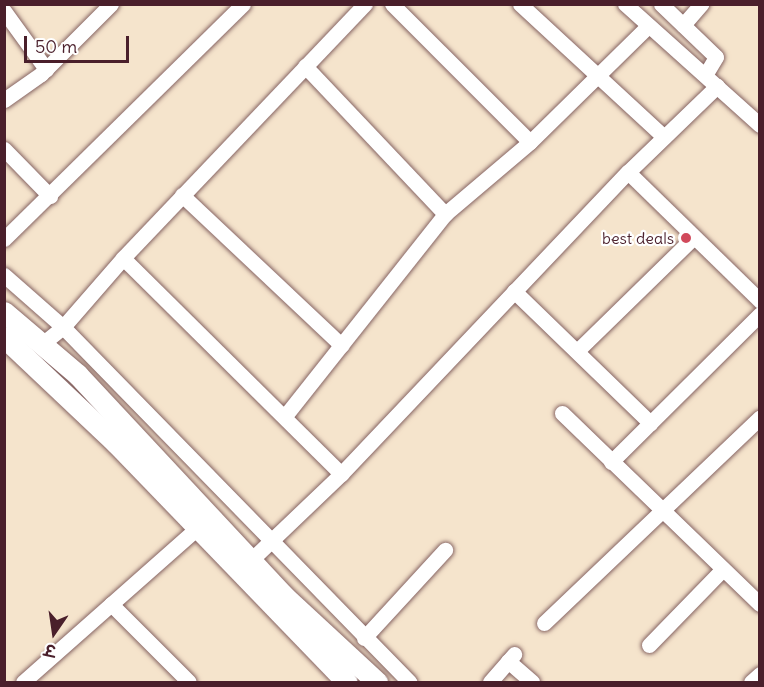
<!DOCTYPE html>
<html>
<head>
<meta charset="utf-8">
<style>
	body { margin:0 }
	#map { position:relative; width:764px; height:687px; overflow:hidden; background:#f5e4cc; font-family:Delius,"Playpen Sans Deva",sans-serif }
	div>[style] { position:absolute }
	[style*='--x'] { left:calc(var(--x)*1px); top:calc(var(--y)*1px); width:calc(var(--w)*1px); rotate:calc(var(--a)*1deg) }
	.roads { filter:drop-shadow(0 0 2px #866463) drop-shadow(0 0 2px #866463) }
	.street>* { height:15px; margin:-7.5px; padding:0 7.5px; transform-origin:7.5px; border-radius:7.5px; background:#fff }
	.secondary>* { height:21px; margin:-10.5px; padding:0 10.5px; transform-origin:10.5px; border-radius:10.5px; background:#fff }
	.dots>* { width:16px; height:16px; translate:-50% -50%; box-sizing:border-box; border:3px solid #fff; border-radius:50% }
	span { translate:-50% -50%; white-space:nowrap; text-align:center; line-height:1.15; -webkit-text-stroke:4.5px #fff; paint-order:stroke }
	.poi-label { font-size:16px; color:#4a1f2b }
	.right { translate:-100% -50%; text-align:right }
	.frame { position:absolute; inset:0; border:6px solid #4a1f2b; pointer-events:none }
	.north { position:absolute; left:24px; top:603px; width:60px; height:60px; -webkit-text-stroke:4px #fff; paint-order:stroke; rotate:193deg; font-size:16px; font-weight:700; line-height:24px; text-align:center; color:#4a1f2b }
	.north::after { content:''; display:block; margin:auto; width:21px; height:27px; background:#4a1f2b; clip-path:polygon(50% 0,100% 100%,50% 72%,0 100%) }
	.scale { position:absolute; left:24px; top:36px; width:105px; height:27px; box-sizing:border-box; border:3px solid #4a1f2b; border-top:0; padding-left:8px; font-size:18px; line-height:21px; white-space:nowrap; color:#4a1f2b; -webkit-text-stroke:4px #fff; paint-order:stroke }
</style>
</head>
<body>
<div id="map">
	<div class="roads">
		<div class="street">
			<div style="--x:392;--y:4;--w:195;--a:45"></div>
			<div style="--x:520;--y:4;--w:196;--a:42.7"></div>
			<div style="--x:625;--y:4;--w:181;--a:41.9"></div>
			<div style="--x:661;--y:4;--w:76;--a:43.9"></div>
			<div style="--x:716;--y:57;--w:21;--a:121"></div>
			<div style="--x:4;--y:11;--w:72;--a:54.1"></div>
			<div style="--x:683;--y:25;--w:28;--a:-49"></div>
			<div style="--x:305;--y:66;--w:204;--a:46.6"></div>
			<div style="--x:4;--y:100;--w:45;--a:-35.1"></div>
			<div style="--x:41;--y:74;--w:99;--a:-45"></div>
			<div style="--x:4;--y:149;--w:66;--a:45.6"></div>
			<div style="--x:628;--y:172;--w:185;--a:44.3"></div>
			<div style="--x:182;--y:195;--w:219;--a:43.3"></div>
			<div style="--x:4;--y:239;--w:335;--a:-44.5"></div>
			<div style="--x:123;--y:258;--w:307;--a:44.7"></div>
			<div style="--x:4;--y:275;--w:79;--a:41.4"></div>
			<div style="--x:63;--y:327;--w:496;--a:45.7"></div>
			<div style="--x:514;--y:291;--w:190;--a:44.1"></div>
			<div style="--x:42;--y:344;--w:27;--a:-39"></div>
			<div style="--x:63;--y:327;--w:91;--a:-49"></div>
			<div style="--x:123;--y:258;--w:351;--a:-46.4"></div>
			<div style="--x:577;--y:351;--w:163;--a:-44.3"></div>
			<div style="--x:562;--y:413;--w:275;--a:44"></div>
			<div style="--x:285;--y:416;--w:258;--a:-51.6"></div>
			<div style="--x:445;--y:214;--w:111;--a:-40.3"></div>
			<div style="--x:530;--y:142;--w:165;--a:-44.5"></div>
			<div style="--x:611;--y:462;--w:210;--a:-44.8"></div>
			<div style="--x:251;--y:560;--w:124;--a:-43.7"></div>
			<div style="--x:341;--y:474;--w:417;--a:-46.5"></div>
			<div style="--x:628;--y:172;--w:124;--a:-44"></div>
			<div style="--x:111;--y:604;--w:110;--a:45"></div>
			<div style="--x:544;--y:623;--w:298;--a:-43.6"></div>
			<div style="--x:364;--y:638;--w:120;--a:-47.4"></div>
			<div style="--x:649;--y:645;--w:106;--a:-45.8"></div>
			<div style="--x:508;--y:661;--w:32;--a:41"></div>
			<div style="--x:23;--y:682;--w:232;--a:-41.5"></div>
			<div style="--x:490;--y:682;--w:37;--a:-49"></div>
			<div style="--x:751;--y:682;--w:12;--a:-42"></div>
		</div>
		<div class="secondary">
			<div style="--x:4;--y:312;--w:97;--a:40.4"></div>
			<div style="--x:78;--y:375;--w:302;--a:47"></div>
			<div style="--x:284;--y:596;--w:127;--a:42.8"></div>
			<div style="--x:4;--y:337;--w:154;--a:43.4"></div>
			<div style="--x:116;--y:443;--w:332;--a:46"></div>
		</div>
	</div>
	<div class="dots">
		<div style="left:686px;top:238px;background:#d1495b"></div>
	</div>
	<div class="poi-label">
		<span class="right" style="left:674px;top:238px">best deals</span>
	</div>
	<div class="frame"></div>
	<div class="north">उ</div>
	<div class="scale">50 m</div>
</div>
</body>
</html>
